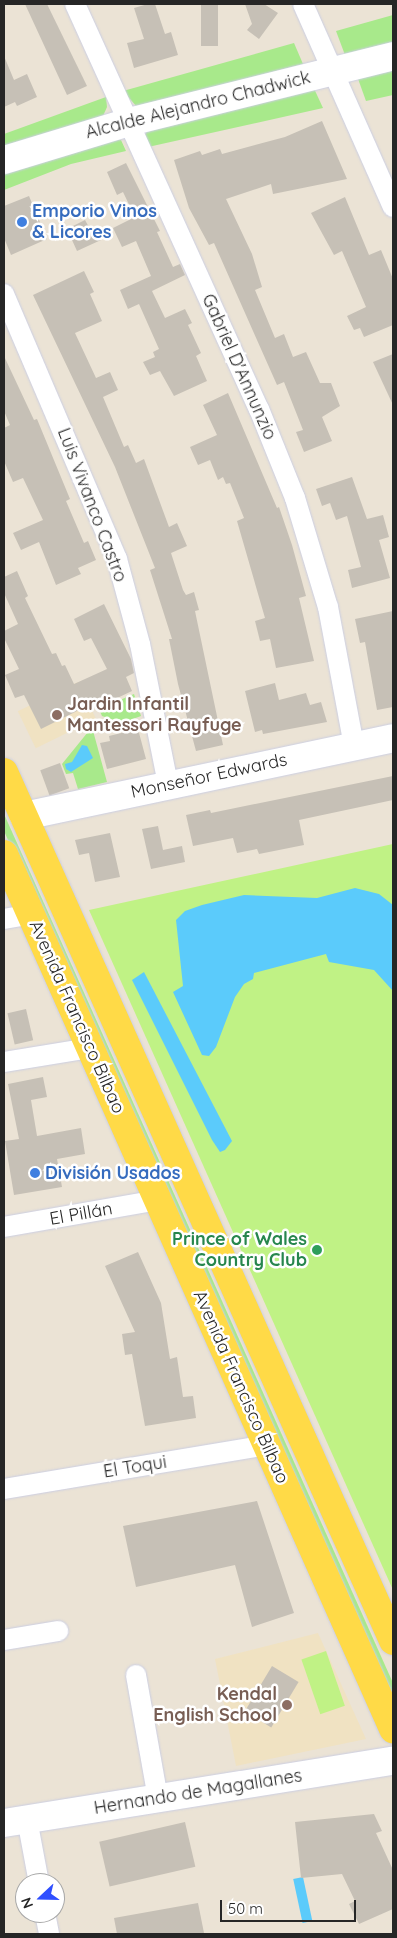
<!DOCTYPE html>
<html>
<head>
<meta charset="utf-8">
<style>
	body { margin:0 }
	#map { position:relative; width:397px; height:1938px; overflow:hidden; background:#ebe3d5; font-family:Quicksand,sans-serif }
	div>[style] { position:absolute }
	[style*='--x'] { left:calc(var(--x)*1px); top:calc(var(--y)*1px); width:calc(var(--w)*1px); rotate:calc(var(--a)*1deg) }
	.education>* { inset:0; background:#f0e2c2; transform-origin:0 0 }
	.green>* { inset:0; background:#a8e98b }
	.pitch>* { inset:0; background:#c0f285; transform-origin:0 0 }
	.water>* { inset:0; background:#5bcbfb; transform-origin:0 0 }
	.building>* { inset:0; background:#c6c0b6; transform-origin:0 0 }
	.roads { filter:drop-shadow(0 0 1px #cbcee2) drop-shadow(0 0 1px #cbcee2) }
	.street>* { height:20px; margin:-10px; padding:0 10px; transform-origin:10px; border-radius:10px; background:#fff }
	.secondary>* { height:28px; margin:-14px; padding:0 14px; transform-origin:14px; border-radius:14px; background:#fff }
	.primary>* { height:28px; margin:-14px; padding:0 14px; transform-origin:14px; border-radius:14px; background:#ffda47 }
	.dots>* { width:14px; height:14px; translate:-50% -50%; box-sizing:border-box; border:2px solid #fff; border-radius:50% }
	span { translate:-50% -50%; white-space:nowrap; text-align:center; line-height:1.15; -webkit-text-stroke:5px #fff; paint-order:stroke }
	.street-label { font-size:18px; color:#262626 }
	.shop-label { font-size:18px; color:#366cbe; font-weight:700 }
	.left { translate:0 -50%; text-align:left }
	.education-label { font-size:18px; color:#785e54; font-weight:700 }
	.right { translate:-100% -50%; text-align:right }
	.leisure-label { font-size:18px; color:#27864d; font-weight:700 }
	.frame { position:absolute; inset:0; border:5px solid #262626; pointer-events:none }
	.north { position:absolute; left:15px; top:1873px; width:50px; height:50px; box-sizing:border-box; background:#fff; border:1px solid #a8a8a8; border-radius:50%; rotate:249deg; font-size:14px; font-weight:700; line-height:20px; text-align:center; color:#262626 }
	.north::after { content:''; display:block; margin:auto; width:18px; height:22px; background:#2f4fff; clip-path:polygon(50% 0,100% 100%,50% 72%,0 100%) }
	.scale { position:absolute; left:220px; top:1900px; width:136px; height:22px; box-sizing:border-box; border:2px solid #262626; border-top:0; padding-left:6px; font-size:15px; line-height:18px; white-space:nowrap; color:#262626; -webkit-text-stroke:4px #fff; paint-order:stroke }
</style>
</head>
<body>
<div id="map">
	<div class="education">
		<div style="left:78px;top:682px;width:41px;height:67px;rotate:64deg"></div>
		<div style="clip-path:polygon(318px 1633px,366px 1739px,236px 1766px,215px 1659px)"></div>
	</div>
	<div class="green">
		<div style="clip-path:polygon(393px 15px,393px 44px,345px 55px,336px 31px)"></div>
		<div style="clip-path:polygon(294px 43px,303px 64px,137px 107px,123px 91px)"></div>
		<div style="clip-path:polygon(393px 67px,393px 95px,366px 101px,357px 76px)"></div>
		<div style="clip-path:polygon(311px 82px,323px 108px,148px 147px,145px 135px,150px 125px)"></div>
		<div style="clip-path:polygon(106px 97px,107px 107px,103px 116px,4px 149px,4px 134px)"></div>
		<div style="clip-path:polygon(113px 138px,121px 140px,126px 151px,71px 164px,4px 190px,4px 173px)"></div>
		<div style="clip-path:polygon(134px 694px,141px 716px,122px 723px,102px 716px,99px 709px)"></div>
		<div style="clip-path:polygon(92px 727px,107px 782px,78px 789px,73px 773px,66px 774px,62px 764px)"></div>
		<div style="clip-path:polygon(4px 814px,393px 1683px,393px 1698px,4px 831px)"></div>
	</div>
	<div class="pitch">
		<div style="clip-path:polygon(393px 844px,393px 1590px,89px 910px)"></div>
		<div style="left:326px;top:1651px;width:58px;height:26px;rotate:71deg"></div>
	</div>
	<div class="water">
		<div style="clip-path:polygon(82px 745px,87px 746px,93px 758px,71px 772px,66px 769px,65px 764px,72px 762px)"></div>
		<div style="clip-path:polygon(355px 888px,379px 894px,393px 905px,393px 991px,374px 970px,329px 962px,326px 954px,254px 973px,253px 979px,244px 984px,235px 997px,216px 1047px,209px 1056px,202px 1055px,173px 992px,183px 986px,176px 920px,185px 911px,202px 905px,244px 895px,317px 898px)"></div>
		<div style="clip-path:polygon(144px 972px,232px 1141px,225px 1150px,220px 1152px,212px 1140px,132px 980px)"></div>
		<div style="left:303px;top:1877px;width:45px;height:10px;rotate:78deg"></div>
	</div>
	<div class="building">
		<div style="clip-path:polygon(25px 4px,47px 4px,87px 86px,67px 95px)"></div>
		<div style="clip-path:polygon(148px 4px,155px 4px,165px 34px,171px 32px,178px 55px,134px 68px,127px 43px,144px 39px,134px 8px)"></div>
		<div style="left:201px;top:4px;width:17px;height:42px"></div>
		<div style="clip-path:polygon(245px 4px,264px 4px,278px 13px,259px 39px,247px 30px,252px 24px)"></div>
		<div style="clip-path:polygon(4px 56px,14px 80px,27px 74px,37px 97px,17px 106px,15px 102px,4px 107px)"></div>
		<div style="clip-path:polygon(322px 121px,347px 179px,273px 194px,271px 184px,226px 199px,252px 254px,262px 287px,255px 290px,275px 338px,284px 334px,293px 357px,306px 352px,320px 383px,331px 383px,340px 406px,322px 417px,332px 441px,304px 452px,296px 432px,303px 430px,284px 382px,277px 385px,214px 243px,209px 245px,189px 208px,174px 160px,200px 151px,202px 155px,220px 149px,222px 154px,285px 137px)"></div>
		<div style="clip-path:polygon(126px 163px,160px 231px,157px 232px,173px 267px,180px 264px,185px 275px,152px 291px,165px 318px,185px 309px,192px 323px,188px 325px,201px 353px,196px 356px,207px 381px,174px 396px,160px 371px,150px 375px,143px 362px,155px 357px,153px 352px,159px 349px,139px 304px,128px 309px,120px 290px,151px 276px,136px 241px,122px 247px,113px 228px,135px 217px,123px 192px,117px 195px,107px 172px)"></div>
		<div style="clip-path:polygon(29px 196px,47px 239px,11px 255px,4px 238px,4px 206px)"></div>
		<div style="clip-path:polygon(345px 197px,369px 255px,381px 250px,393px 279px,393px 325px,364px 337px,360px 328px,354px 330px,347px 316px,366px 307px,342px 251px,334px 255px,311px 213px)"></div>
		<div style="clip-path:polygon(85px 220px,90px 229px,94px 227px,101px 240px,77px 251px,67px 229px)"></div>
		<div style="clip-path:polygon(84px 271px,94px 292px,90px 294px,102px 321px,75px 333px,96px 378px,110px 372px,118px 390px,103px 397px,124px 447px,128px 445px,136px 463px,144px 459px,169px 527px,177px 523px,187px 546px,171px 553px,183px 590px,186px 595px,194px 592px,199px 610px,195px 611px,223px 745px,196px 751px,178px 684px,169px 639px,172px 639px,150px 570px,155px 568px,115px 467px,33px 295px)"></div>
		<div style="clip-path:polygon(393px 354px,393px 405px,373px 362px)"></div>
		<div style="clip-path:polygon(4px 356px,34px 420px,37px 419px,70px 499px,66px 501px,84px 543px,88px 541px,96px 560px,78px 568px,81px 574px,56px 585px,39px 542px,21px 550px,13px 533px,43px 520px,23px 478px,13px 482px,4px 461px,4px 428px,10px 425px,4px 411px)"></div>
		<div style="clip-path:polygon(228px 393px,277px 508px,279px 507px,292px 545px,306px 596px,299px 598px,314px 661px,276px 668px,270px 639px,260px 641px,255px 621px,265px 618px,237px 521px,244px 518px,230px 483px,226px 484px,223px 477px,218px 480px,210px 460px,198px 465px,190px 447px,217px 435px,203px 405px)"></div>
		<div style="clip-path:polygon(352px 477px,367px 519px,383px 515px,389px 537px,379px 540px,390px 578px,352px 588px,348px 570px,361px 567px,347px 516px,336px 520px,330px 503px,322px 506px,316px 489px)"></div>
		<div style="clip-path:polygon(17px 571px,28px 596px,25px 598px,52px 654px,56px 653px,62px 666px,65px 665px,74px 684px,107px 669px,91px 638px,84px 641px,74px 619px,104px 604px,131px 659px,134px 673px,126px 677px,132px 691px,113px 700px,111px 694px,41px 729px,24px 695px,15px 698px,5px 675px,19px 669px,4px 638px,4px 631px,18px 624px,4px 593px,4px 577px)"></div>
		<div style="clip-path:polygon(393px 611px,393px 707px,377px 710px,365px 642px,360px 643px,355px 619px)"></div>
		<div style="clip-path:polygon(275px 683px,279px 700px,306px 693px,310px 705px,321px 702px,327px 722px,263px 734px,262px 730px,255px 732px,245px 691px)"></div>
		<div style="clip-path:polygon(138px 729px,146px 759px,107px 769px,100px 743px,110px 741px,109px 736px)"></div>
		<div style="left:60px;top:763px;width:27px;height:21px;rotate:70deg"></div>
		<div style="clip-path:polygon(393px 776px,393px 800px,299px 820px,304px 845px,259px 854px,257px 849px,237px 853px,233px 838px,193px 846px,186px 815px,210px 810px,211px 813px)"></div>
		<div style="clip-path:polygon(158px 826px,163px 850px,182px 846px,185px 862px,151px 869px,142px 829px)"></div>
		<div style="clip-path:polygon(110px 833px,120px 877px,95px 882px,89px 853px,79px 855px,75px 840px)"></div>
		<div style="left:26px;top:1009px;width:32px;height:19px;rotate:77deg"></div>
		<div style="clip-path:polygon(43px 1077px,47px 1097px,31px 1100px,37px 1136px,81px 1128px,85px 1154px,57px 1159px,62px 1187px,14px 1195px,5px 1141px,19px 1139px,8px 1084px)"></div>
		<div style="clip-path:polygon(138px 1252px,161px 1303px,170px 1359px,177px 1357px,183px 1397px,193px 1396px,196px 1418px,145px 1426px,132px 1354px,125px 1355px,122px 1334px,135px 1332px,105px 1266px)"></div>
		<div style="clip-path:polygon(257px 1501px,294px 1613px,252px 1627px,235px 1565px,136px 1587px,123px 1526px)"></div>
		<div style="left:272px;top:1666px;width:31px;height:53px;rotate:31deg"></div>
		<div style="clip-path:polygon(374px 1814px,382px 1831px,376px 1833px,393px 1870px,393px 1909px,359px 1924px,349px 1904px,355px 1901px,342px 1874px,301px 1878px,295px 1822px)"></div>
		<div style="left:185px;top:1822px;width:46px;height:88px;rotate:77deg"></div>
		<div style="clip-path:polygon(198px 1903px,204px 1933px,117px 1934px,114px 1918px)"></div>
	</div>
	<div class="roads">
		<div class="street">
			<div style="--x:75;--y:4;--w:445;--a:65.6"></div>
			<div style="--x:259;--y:409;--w:96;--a:68"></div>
			<div style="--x:295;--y:498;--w:114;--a:73.2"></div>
			<div style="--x:328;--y:607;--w:141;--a:79.4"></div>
			<div style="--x:303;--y:4;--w:222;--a:66.1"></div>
			<div style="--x:4;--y:294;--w:288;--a:66.9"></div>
			<div style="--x:117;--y:559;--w:88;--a:74.9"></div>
			<div style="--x:140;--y:644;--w:143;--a:78.7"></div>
			<div style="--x:4;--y:919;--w:27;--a:-10"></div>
			<div style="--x:4;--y:1062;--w:87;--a:-9.2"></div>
			<div style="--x:4;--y:1227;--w:156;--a:-9.9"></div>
			<div style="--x:4;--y:1489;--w:267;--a:-9.5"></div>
			<div style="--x:4;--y:1640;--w:55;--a:-9.5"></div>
			<div style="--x:136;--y:1675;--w:125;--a:79.9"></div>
			<div style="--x:27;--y:1819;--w:65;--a:79.4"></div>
			<div style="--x:45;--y:1913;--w:21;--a:79"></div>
		</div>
		<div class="secondary">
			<div style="--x:4;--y:160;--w:131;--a:-16.9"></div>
			<div style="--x:129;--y:122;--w:272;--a:-14"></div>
			<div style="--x:24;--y:816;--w:377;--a:-11.9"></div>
			<div style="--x:4;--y:1823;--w:394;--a:-9.1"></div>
		</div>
		<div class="primary">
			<div style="--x:4;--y:772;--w:952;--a:65.88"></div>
			<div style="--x:4;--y:854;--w:958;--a:66.03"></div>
		</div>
	</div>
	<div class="dots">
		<div style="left:22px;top:222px;background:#3f7fe0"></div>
		<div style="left:57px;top:715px;background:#8d6e63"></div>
		<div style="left:35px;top:1173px;background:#3f7fe0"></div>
		<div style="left:317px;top:1250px;background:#2e9e5b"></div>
		<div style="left:287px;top:1705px;background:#8d6e63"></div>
	</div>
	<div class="street-label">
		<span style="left:198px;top:105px;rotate:-14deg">Alcalde Alejandro Chadwick</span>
		<span style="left:239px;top:367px;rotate:66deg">Gabriel D'Annunzio</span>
		<span style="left:92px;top:505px;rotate:69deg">Luis Vivanco Castro</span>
		<span style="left:209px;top:776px;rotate:-12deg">Monseñor Edwards</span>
		<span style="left:77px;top:1017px;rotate:66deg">Avenida Francisco Bilbao</span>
		<span style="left:81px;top:1214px;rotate:-10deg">El Pillán</span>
		<span style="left:241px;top:1387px;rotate:66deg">Avenida Francisco Bilbao</span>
		<span style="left:135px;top:1467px;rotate:-9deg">El Toqui</span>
		<span style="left:198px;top:1792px;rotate:-9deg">Hernando de Magallanes</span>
	</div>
	<div class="shop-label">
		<span class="left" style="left:32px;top:222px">Emporio Vinos<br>&amp; Licores</span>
		<span class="left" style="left:45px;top:1173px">División Usados</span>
	</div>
	<div class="education-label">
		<span class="left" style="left:67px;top:715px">Jardin Infantil<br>Mantessori Rayfuge</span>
		<span class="right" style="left:277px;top:1705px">Kendal<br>English School</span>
	</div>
	<div class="leisure-label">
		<span class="right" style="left:307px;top:1250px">Prince of Wales<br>Country Club</span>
	</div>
	<div class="frame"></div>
	<div class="north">N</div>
	<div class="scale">50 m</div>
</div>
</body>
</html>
